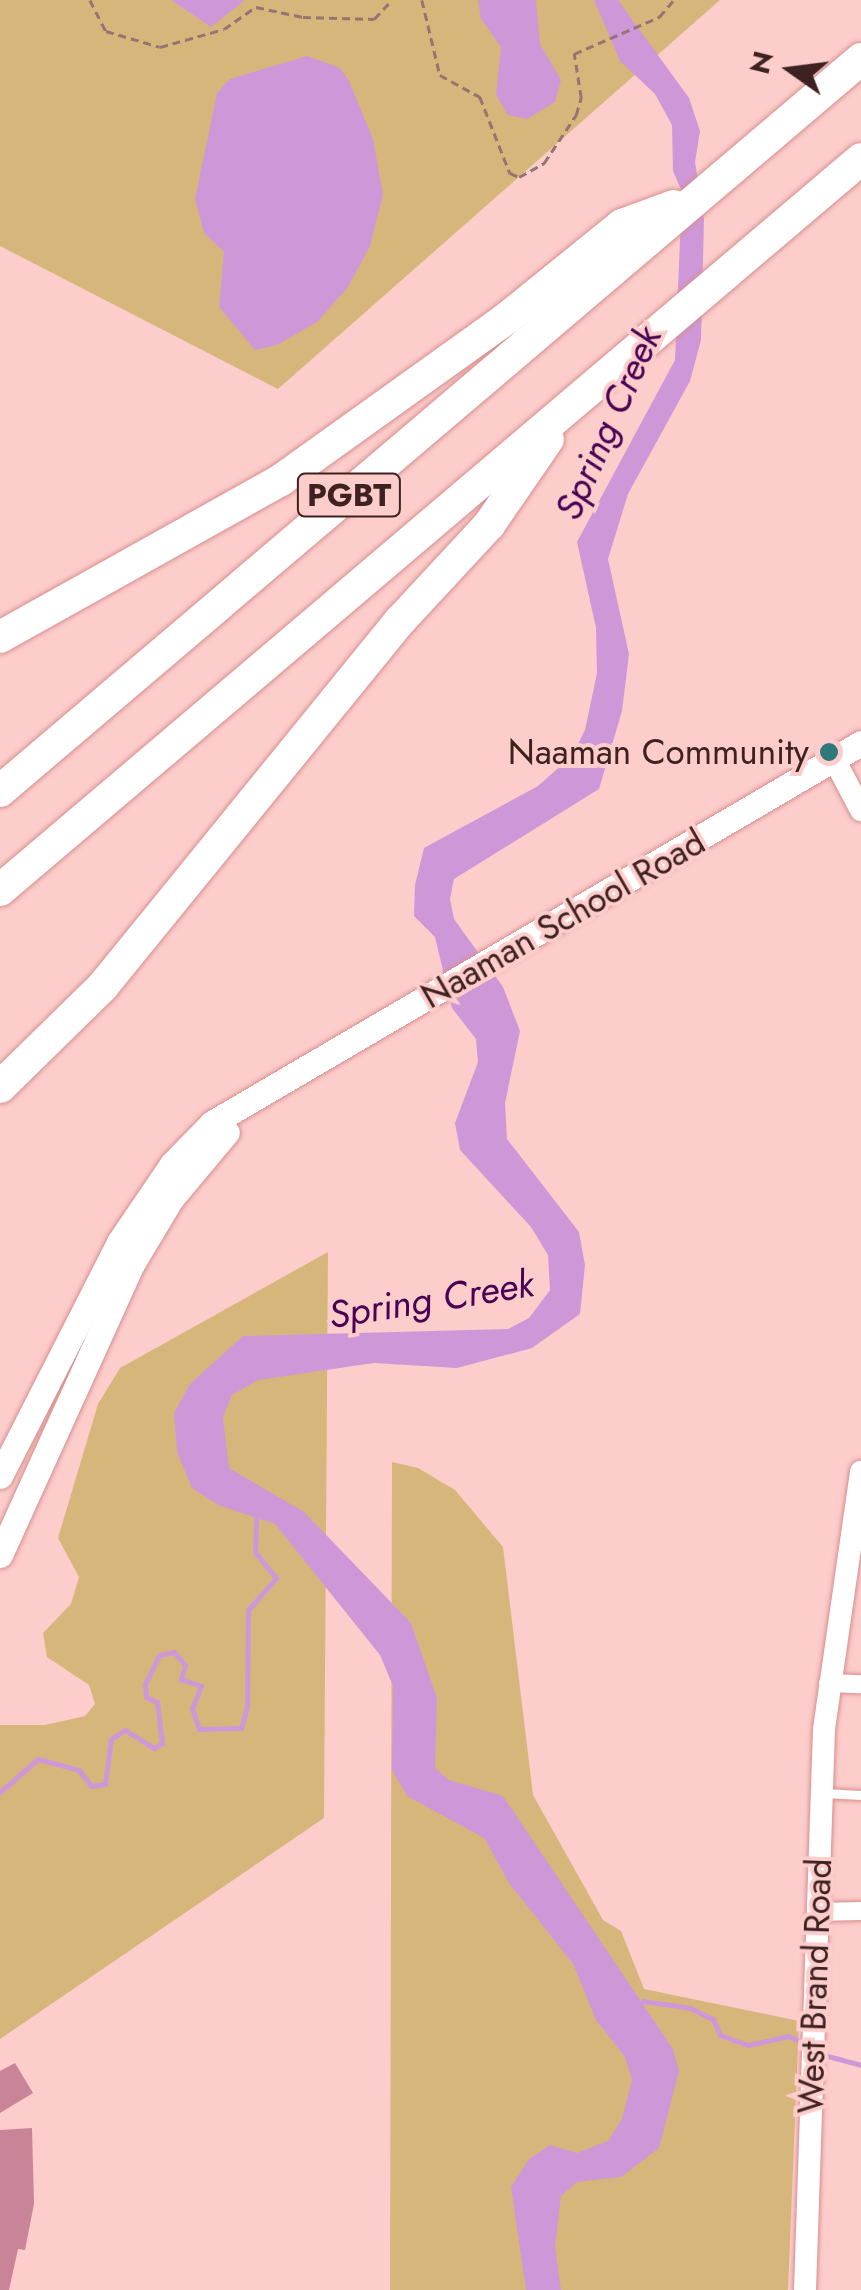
<!DOCTYPE html>
<html>
<head>
<meta charset="utf-8">
<style>
	body { margin:0 }
	#map { position:relative; width:861px; height:2290px; overflow:hidden; background:#fccdcb; font-family:Jost,sans-serif }
	div>[style] { position:absolute }
	[style*='--x'] { left:calc(var(--x)*1px); top:calc(var(--y)*1px); width:calc(var(--w)*1px); rotate:calc(var(--a)*1deg) }
	.green>* { inset:0; background:#d7b67b }
	.water>* { inset:0; background:#ce98d8 }
	.stream>* { height:5px; margin:-2.5px; padding:0 2.5px; transform-origin:2.5px; border-radius:2.5px; background:#ce98d8 }
	.building>* { inset:0; background:#ca8498 }
	.path>* { height:2.5px; margin-top:-1.25px; transform-origin:0; background:repeating-linear-gradient(90deg,#987372 0 8px,transparent 0 13px) }
	.roads { filter:drop-shadow(0 0 2px #d78e8d) drop-shadow(0 0 2px #d78e8d) }
	.service>* { height:9px; margin:-4.5px; padding:0 4.5px; transform-origin:4.5px; border-radius:4.5px; background:#fff }
	.minor>* { height:18px; margin:-9px; padding:0 9px; transform-origin:9px; border-radius:9px; background:#fff }
	.tertiary>* { height:22px; margin:-11px; padding:0 11px; transform-origin:11px; border-radius:11px; background:#fff }
	.secondary>* { height:25px; margin:-12.5px; padding:0 12.5px; transform-origin:12.5px; border-radius:12.5px; background:#fff }
	.motorway>* { height:32px; margin:-16px; padding:0 16px; transform-origin:16px; border-radius:16px; background:#fff }
	.dots>* { width:28px; height:28px; translate:-50% -50%; box-sizing:border-box; border:5px solid #fccdcb; border-radius:50% }
	span { translate:-50% -50%; white-space:nowrap; text-align:center; line-height:1.15; -webkit-text-stroke:8px #fccdcb; paint-order:stroke }
	.shield-label span { padding:2px 8px; background:#fccdcb; border:2px solid; border-radius:8px; -webkit-text-stroke-width:0 }
	.shield-label { font-size:32px; color:#3e2121; font-weight:700 }
	.poi-label { font-size:35px; color:#3e2121 }
	.right { translate:-100% -50%; text-align:right }
	.street-label { font-size:35px; color:#3e2121 }
	.water-label { font-size:38px; color:#480154; font-style:italic }
	.north { position:absolute; left:741px; top:20px; width:100px; height:100px; -webkit-text-stroke:8px #fccdcb; paint-order:stroke; rotate:284deg; font-size:28px; font-weight:700; line-height:40px; text-align:center; color:#3e2121 }
	.north::after { content:''; display:block; margin:auto; width:35px; height:45px; background:#3e2121; clip-path:polygon(50% 0,100% 100%,50% 72%,0 100%) }
</style>
</head>
<body>
<div id="map">
	<div class="green">
		<div style="clip-path:polygon(0 0,720px 0,278px 389px,0 246px)"></div>
		<div style="clip-path:polygon(328px 1252px,324px 1818px,0 2039px,0 1725px,45px 1725px,85px 1716px,95px 1704px,89px 1685px,47px 1657px,43px 1633px,71px 1604px,79px 1577px,58px 1538px,98px 1404px,120px 1368px)"></div>
		<div style="clip-path:polygon(392px 1462px,418px 1468px,455px 1490px,503px 1547px,533px 1795px,603px 1920px,621px 1931px,644px 1989px,799px 2021px,788px 2290px,390px 2290px)"></div>
	</div>
	<div class="water">
		<div style="clip-path:polygon(171px 0,245px 0,211px 27px)"></div>
		<div style="clip-path:polygon(478px 0,536px 0,540px 44px,561px 80px,555px 102px,527px 119px,508px 115px,496px 95px,501px 47px,481px 19px)"></div>
		<div style="clip-path:polygon(594px 0,618px 0,689px 98px,700px 131px,695px 162px,704px 219px,701px 340px,690px 381px,628px 494px,608px 559px,629px 654px,622px 711px,599px 789px,454px 879px,450px 899px,454px 919px,503px 987px,520px 1031px,505px 1103px,507px 1139px,579px 1232px,585px 1265px,580px 1314px,532px 1348px,457px 1368px,374px 1363px,258px 1380px,232px 1395px,223px 1417px,229px 1468px,304px 1512px,411px 1623px,437px 1698px,435px 1768px,449px 1780px,503px 1796px,673px 2049px,679px 2071px,659px 2148px,621px 2177px,577px 2182px,561px 2196px,555px 2246px,561px 2290px,526px 2290px,511px 2187px,529px 2159px,550px 2145px,577px 2153px,608px 2141px,622px 2119px,632px 2080px,625px 2057px,596px 2020px,573px 1964px,509px 1883px,484px 1838px,407px 1796px,392px 1770px,393px 1686px,380px 1655px,275px 1524px,218px 1505px,192px 1488px,177px 1452px,174px 1413px,190px 1384px,243px 1336px,508px 1329px,529px 1318px,550px 1290px,548px 1255px,531px 1227px,460px 1150px,455px 1123px,478px 1062px,476px 1039px,452px 1008px,435px 937px,414px 916px,415px 885px,424px 848px,538px 786px,572px 756px,585px 730px,597px 673px,596px 628px,577px 542px,675px 360px,682px 192px,673px 171px,672px 125px,655px 94px,620px 61px)"></div>
		<div style="clip-path:polygon(307px 56px,340px 68px,349px 81px,373px 139px,383px 195px,370px 246px,348px 287px,317px 322px,277px 345px,255px 350px,219px 307px,224px 252px,204px 233px,195px 199px,217px 93px,230px 79px)"></div>
	</div>
	<div class="stream">
		<div style="--x:0;--y:1792;--w:50;--a:-41"></div>
		<div style="--x:38;--y:1759;--w:42;--a:15"></div>
		<div style="--x:79;--y:1770;--w:20;--a:53"></div>
		<div style="--x:91;--y:1786;--w:14;--a:-8"></div>
		<div style="--x:105;--y:1784;--w:45;--a:-82.4"></div>
		<div style="--x:111;--y:1739;--w:17;--a:-33"></div>
		<div style="--x:125;--y:1730;--w:34;--a:32"></div>
		<div style="--x:154;--y:1748;--w:9;--a:-32"></div>
		<div style="--x:162;--y:1743;--w:41;--a:-97"></div>
		<div style="--x:157;--y:1702;--w:12;--a:-156"></div>
		<div style="--x:146;--y:1697;--w:13;--a:-94"></div>
		<div style="--x:145;--y:1684;--w:32;--a:-64"></div>
		<div style="--x:159;--y:1655;--w:15;--a:-11"></div>
		<div style="--x:174;--y:1652;--w:17;--a:50"></div>
		<div style="--x:185;--y:1665;--w:15;--a:106"></div>
		<div style="--x:181;--y:1679;--w:21;--a:19"></div>
		<div style="--x:201;--y:1686;--w:24;--a:112"></div>
		<div style="--x:192;--y:1708;--w:22;--a:72"></div>
		<div style="--x:199;--y:1729;--w:42;--a:-1.4"></div>
		<div style="--x:241;--y:1728;--w:22;--a:-74"></div>
		<div style="--x:247;--y:1707;--w:97;--a:-89.4"></div>
		<div style="--x:248;--y:1610;--w:43;--a:-48.8"></div>
		<div style="--x:276;--y:1578;--w:33;--a:-129"></div>
		<div style="--x:255;--y:1552;--w:38;--a:-88"></div>
		<div style="--x:637;--y:2008;--w:9;--a:-49"></div>
		<div style="--x:643;--y:2001;--w:48;--a:8.5"></div>
		<div style="--x:690;--y:2008;--w:25;--a:26"></div>
		<div style="--x:713;--y:2019;--w:17;--a:66"></div>
		<div style="--x:720;--y:2035;--w:30;--a:20"></div>
		<div style="--x:748;--y:2045;--w:42;--a:-12.4"></div>
		<div style="--x:789;--y:2036;--w:9;--a:27"></div>
		<div style="--x:824;--y:2055;--w:38;--a:15"></div>
	</div>
	<div class="building">
		<div style="clip-path:polygon(15px 2063px,33px 2093px,0 2113px,0 2071px)"></div>
		<div style="clip-path:polygon(32px 2128px,34px 2204px,25px 2250px,18px 2249px,9px 2290px,0 2290px,0 2130px)"></div>
	</div>
	<div class="path">
		<div style="--x:90;--y:0;--w:35;--a:63"></div>
		<div style="--x:106;--y:31;--w:56;--a:16.5"></div>
		<div style="--x:160;--y:47;--w:66;--a:-15.7"></div>
		<div style="--x:224;--y:29;--w:39;--a:-35"></div>
		<div style="--x:256;--y:7;--w:48;--a:12"></div>
		<div style="--x:303;--y:17;--w:71;--a:1.6"></div>
		<div style="--x:374;--y:19;--w:26;--a:-47"></div>
		<div style="--x:422;--y:0;--w:77;--a:76.5"></div>
		<div style="--x:440;--y:75;--w:46;--a:28.8"></div>
		<div style="--x:480;--y:97;--w:82;--a:68.5"></div>
		<div style="--x:510;--y:173;--w:10;--a:24"></div>
		<div style="--x:519;--y:177;--w:29;--a:-29"></div>
		<div style="--x:544;--y:163;--w:58;--a:-56.3"></div>
		<div style="--x:576;--y:115;--w:18;--a:-74"></div>
		<div style="--x:581;--y:98;--w:45;--a:-99"></div>
		<div style="--x:574;--y:54;--w:93;--a:-23.5"></div>
		<div style="--x:659;--y:17;--w:23;--a:-49"></div>
	</div>
	<div class="roads">
		<div class="service">
			<div style="--x:824;--y:1793;--w:37;--a:3"></div>
		</div>
		<div class="minor">
			<div style="--x:828;--y:1683;--w:33;--a:2"></div>
			<div style="--x:818;--y:1912;--w:43;--a:-1.3"></div>
		</div>
		<div class="tertiary">
			<div style="--x:834;--y:759;--w:58;--a:62.1"></div>
			<div style="--x:805;--y:2290;--w:561;--a:-88.06"></div>
			<div style="--x:824;--y:1729;--w:260;--a:-81.8"></div>
		</div>
		<div class="secondary">
			<div style="--x:0;--y:1476;--w:263;--a:-63"></div>
			<div style="--x:119;--y:1242;--w:94;--a:-55.8"></div>
			<div style="--x:172;--y:1164;--w:57;--a:-45.7"></div>
			<div style="--x:212;--y:1123;--w:752;--a:-30.35"></div>
			<div style="--x:0;--y:1555;--w:320;--a:-65.6"></div>
			<div style="--x:132;--y:1264;--w:76;--a:-59"></div>
			<div style="--x:171;--y:1199;--w:87;--a:-50.1"></div>
		</div>
		<div class="motorway">
			<div style="--x:0;--y:637;--w:322;--a:-29.2"></div>
			<div style="--x:281;--y:480;--w:278;--a:-35.6"></div>
			<div style="--x:507;--y:318;--w:148;--a:-39"></div>
			<div style="--x:622;--y:225;--w:55;--a:-20.1"></div>
			<div style="--x:0;--y:791;--w:1130;--a:-40.37"></div>
			<div style="--x:0;--y:890;--w:1129;--a:-40.33"></div>
			<div style="--x:0;--y:1087;--w:144;--a:-44.4"></div>
			<div style="--x:103;--y:986;--w:471;--a:-50.9"></div>
			<div style="--x:400;--y:621;--w:131;--a:-47.2"></div>
			<div style="--x:489;--y:525;--w:104;--a:-55.5"></div>
		</div>
	</div>
	<div class="dots">
		<div style="left:829px;top:752px;background:#2e787c"></div>
	</div>
	<div class="shield-label">
		<span style="left:349px;top:495px">PGBT</span>
	</div>
	<div class="poi-label">
		<span class="right" style="left:809px;top:752px">Naaman Community</span>
	</div>
	<div class="street-label">
		<span style="left:563px;top:919px;rotate:-30deg">Naaman School Road</span>
		<span style="left:815px;top:1986px;rotate:-88deg">West Brand Road</span>
	</div>
	<div class="water-label">
		<span style="left:608px;top:423px;rotate:-66deg">Spring Creek</span>
		<span style="left:431px;top:1299px;rotate:-9deg">Spring Creek</span>
	</div>
	<div class="north">N</div>
</div>
</body>
</html>
